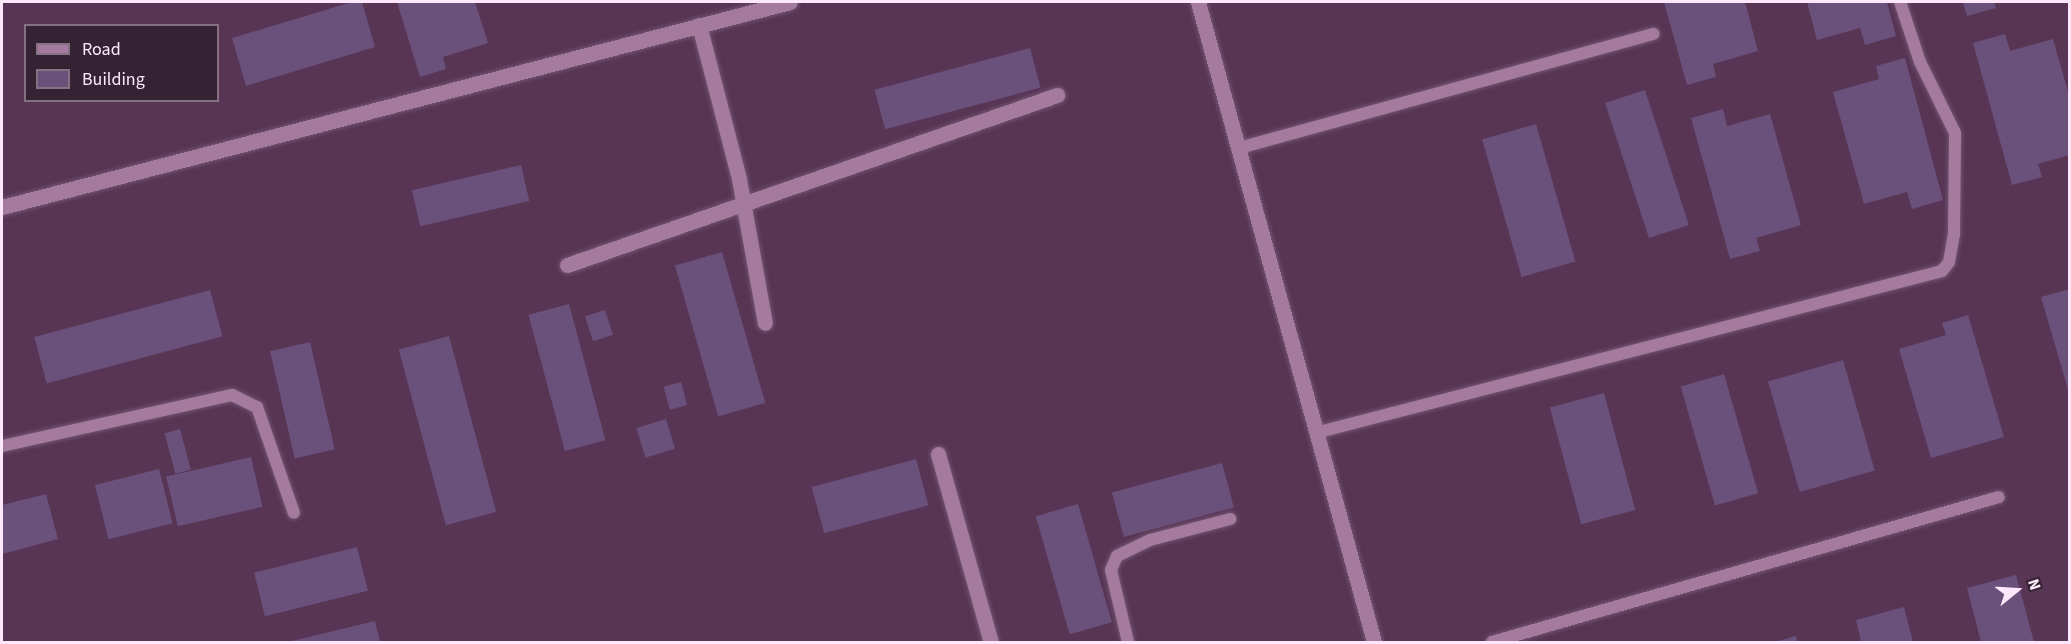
<!DOCTYPE html>
<html>
<head>
<meta charset="utf-8">
<style>
	body { margin:0 }
	#map { position:relative; width:2071px; height:644px; overflow:hidden; background:#583455; font-family:"Source Sans 3",sans-serif }
	div>[style] { position:absolute }
	[style*='--x'] { left:calc(var(--x)*1px); top:calc(var(--y)*1px); width:calc(var(--w)*1px); rotate:calc(var(--a)*1deg) }
	.building>* { inset:0; background:#6a517b; transform-origin:0 0 }
	.roads { filter:drop-shadow(0 0 2px #725470) drop-shadow(0 0 2px #725470) }
	.service>* { height:12px; margin:-6px; padding:0 6px; transform-origin:6px; border-radius:6px; background:#a47b9f }
	.minor>* { height:15px; margin:-7.5px; padding:0 7.5px; transform-origin:7.5px; border-radius:7.5px; background:#a47b9f }
	span { translate:-50% -50%; white-space:nowrap; text-align:center; line-height:1.15; -webkit-text-stroke:4.5px #342332; paint-order:stroke }
	.frame { position:absolute; inset:0; border:3px solid #fee7fb; pointer-events:none }
	.legend { position:absolute; left:24px; top:24px; width:195px; height:78px; box-sizing:border-box; background:#342332; border:2px solid #857182; margin:0; padding:8px 10px; list-style:none; font-size:18px; color:#fee7fb }
	.legend li { display:flex; align-items:center; gap:12px; height:30px }
	.legend b { width:30px; border:2px solid #857182 }
	.north { position:absolute; left:1987px; top:560px; width:60px; height:60px; -webkit-text-stroke:4px #342332; paint-order:stroke; rotate:72deg; font-size:16px; font-weight:700; line-height:24px; text-align:center; color:#fee7fb }
	.north::after { content:''; display:block; margin:auto; width:21px; height:27px; background:#fee7fb; clip-path:polygon(50% 0,100% 100%,50% 72%,0 100%) }
</style>
</head>
<body>
<div id="map">
	<div class="building">
		<div style="clip-path:polygon(352px 2px,362px 2px,375px 47px,246px 86px,232px 38px)"></div>
		<div style="clip-path:polygon(397px 2px,475px 2px,488px 43px,443px 57px,446px 69px,420px 77px)"></div>
		<div style="clip-path:polygon(1664px 2px,1745px 2px,1758px 51px,1713px 64px,1716px 77px,1687px 85px)"></div>
		<div style="clip-path:polygon(1807px 2px,1887px 2px,1896px 36px,1865px 45px,1860px 28px,1817px 40px)"></div>
		<div style="clip-path:polygon(1963px 2px,1994px 2px,1996px 8px,1967px 16px)"></div>
		<div style="clip-path:polygon(2005px 34px,2010px 51px,2053px 39px,2070px 99px,2070px 155px,2038px 164px,2042px 177px,2012px 185px,1973px 43px)"></div>
		<div style="left:1030px;top:48px;width:41px;height:161px;rotate:75deg"></div>
		<div style="clip-path:polygon(1905px 58px,1943px 200px,1912px 209px,1907px 192px,1864px 204px,1833px 92px,1879px 79px,1876px 66px)"></div>
		<div style="left:1645px;top:90px;width:142px;height:42px;rotate:72deg"></div>
		<div style="clip-path:polygon(1723px 109px,1727px 126px,1770px 114px,1801px 225px,1756px 238px,1760px 251px,1730px 259px,1691px 118px)"></div>
		<div style="left:1536px;top:124px;width:143px;height:56px;rotate:74deg"></div>
		<div style="left:521px;top:165px;width:37px;height:112px;rotate:77deg"></div>
		<div style="left:722px;top:252px;width:157px;height:49px;rotate:74deg"></div>
		<div style="clip-path:polygon(2070px 289px,2070px 393px,2069px 393px,2041px 297px)"></div>
		<div style="left:210px;top:290px;width:48px;height:182px;rotate:75deg"></div>
		<div style="left:569px;top:304px;width:141px;height:42px;rotate:75deg"></div>
		<div style="left:605px;top:310px;width:26px;height:21px;rotate:72deg"></div>
		<div style="clip-path:polygon(1968px 315px,2004px 437px,1931px 458px,1899px 349px,1946px 335px,1942px 323px)"></div>
		<div style="left:449px;top:336px;width:182px;height:52px;rotate:75deg"></div>
		<div style="left:310px;top:342px;width:110px;height:41px;rotate:77deg"></div>
		<div style="left:1843px;top:360px;width:115px;height:78px;rotate:74deg"></div>
		<div style="left:1724px;top:374px;width:124px;height:45px;rotate:74deg"></div>
		<div style="left:681px;top:382px;width:24px;height:18px;rotate:75deg"></div>
		<div style="left:1604px;top:393px;width:121px;height:56px;rotate:75deg"></div>
		<div style="left:666px;top:419px;width:31px;height:31px;rotate:73deg"></div>
		<div style="left:180px;top:429px;width:42px;height:16px;rotate:75deg"></div>
		<div style="left:251px;top:457px;width:51px;height:87px;rotate:77deg"></div>
		<div style="left:916px;top:459px;width:48px;height:108px;rotate:75deg"></div>
		<div style="left:1222px;top:463px;width:46px;height:114px;rotate:75deg"></div>
		<div style="left:159px;top:469px;width:56px;height:66px;rotate:76deg"></div>
		<div style="clip-path:polygon(46px 494px,58px 539px,2px 554px,2px 505px)"></div>
		<div style="left:1078px;top:504px;width:123px;height:44px;rotate:74deg"></div>
		<div style="left:357px;top:547px;width:45px;height:106px;rotate:76deg"></div>
		<div style="clip-path:polygon(2016px 575px,2034px 642px,1981px 642px,1967px 588px)"></div>
		<div style="clip-path:polygon(1904px 607px,1913px 642px,1861px 642px,1856px 620px)"></div>
		<div style="clip-path:polygon(375px 621px,380px 642px,288px 642px)"></div>
		<div style="clip-path:polygon(1796px 636px,1797px 642px,1774px 642px)"></div>
	</div>
	<div class="roads">
		<div class="service">
			<div style="--x:1239;--y:148;--w:430;--a:-15.4"></div>
			<div style="--x:1319;--y:432;--w:643;--a:-14.49"></div>
			<div style="--x:1942;--y:271;--w:11;--a:-52"></div>
			<div style="--x:1949;--y:262;--w:27;--a:-80"></div>
			<div style="--x:1954;--y:235;--w:102;--a:-89.4"></div>
			<div style="--x:1955;--y:133;--w:79;--a:-116.2"></div>
			<div style="--x:1920;--y:62;--w:63;--a:-108.4"></div>
			<div style="--x:2;--y:446;--w:236;--a:-12.5"></div>
			<div style="--x:232;--y:395;--w:28;--a:26"></div>
			<div style="--x:257;--y:407;--w:112;--a:70.8"></div>
			<div style="--x:1128;--y:642;--w:74;--a:-103.3"></div>
			<div style="--x:1111;--y:570;--w:15;--a:-67"></div>
			<div style="--x:1117;--y:556;--w:37;--a:-26"></div>
			<div style="--x:1150;--y:540;--w:83;--a:-14.7"></div>
			<div style="--x:1492;--y:642;--w:527;--a:-15.96"></div>
		</div>
		<div class="minor">
			<div style="--x:1198;--y:2;--w:664;--a:74.62"></div>
			<div style="--x:699;--y:25;--w:159;--a:75.4"></div>
			<div style="--x:739;--y:179;--w:146;--a:79.8"></div>
			<div style="--x:2;--y:207;--w:814;--a:-14.58"></div>
			<div style="--x:567;--y:265;--w:519;--a:-19.13"></div>
			<div style="--x:938;--y:454;--w:195;--a:74.3"></div>
		</div>
	</div>
	<div class="frame"></div>
	<ul class="legend">
	<li><b style="height:8px;background:#a47b9f"></b>Road</li>
	<li><b style="height:16px;background:#6a517b"></b>Building</li>
	</ul>
	<div class="north">N</div>
</div>
</body>
</html>
